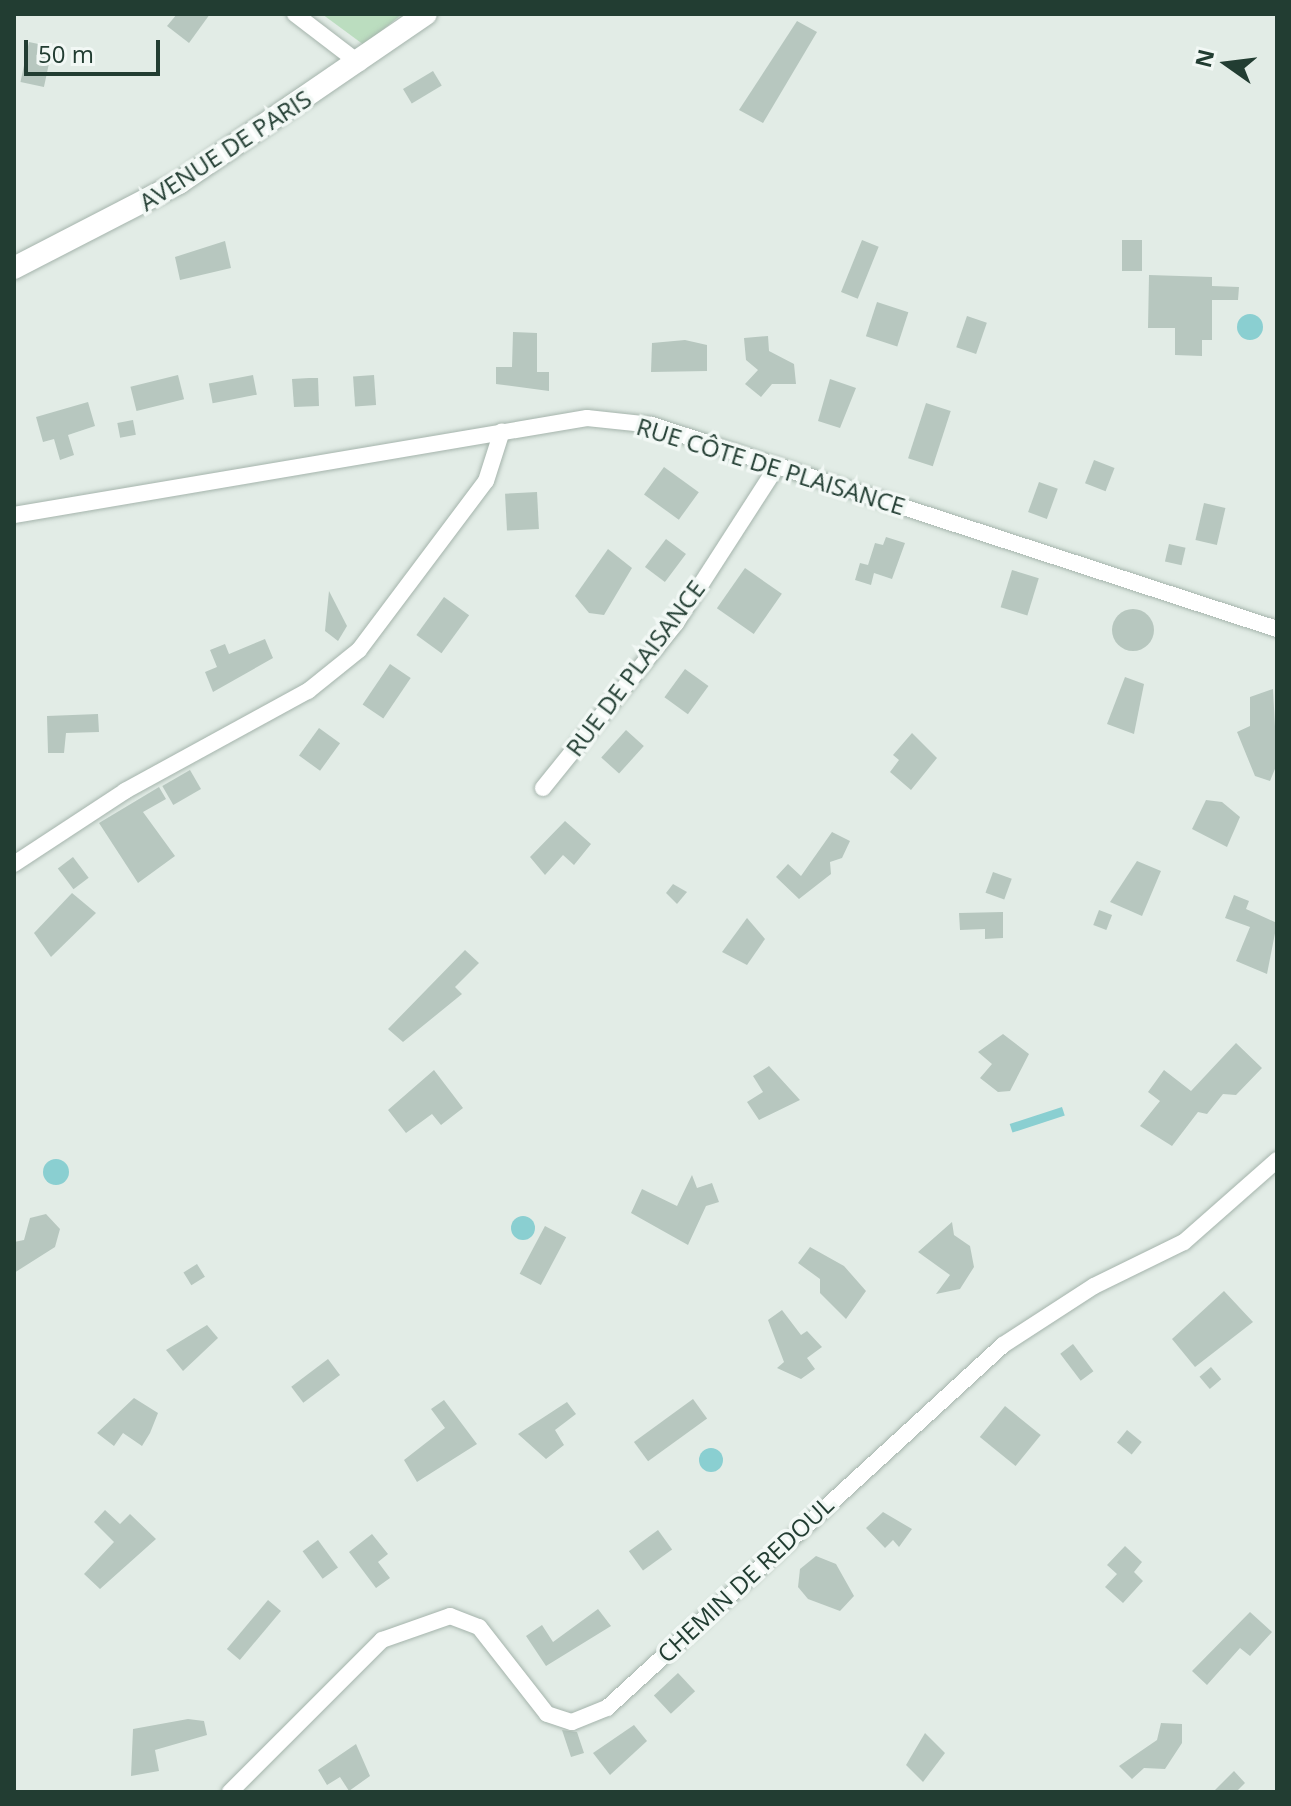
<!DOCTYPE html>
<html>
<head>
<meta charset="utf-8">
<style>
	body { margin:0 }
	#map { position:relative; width:1291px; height:1806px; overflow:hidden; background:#e2ece6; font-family:"Open Sans",sans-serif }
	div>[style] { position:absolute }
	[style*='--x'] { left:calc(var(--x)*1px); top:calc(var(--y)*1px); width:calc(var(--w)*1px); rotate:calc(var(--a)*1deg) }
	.green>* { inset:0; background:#bbddbf }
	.water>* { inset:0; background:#8acfd1; transform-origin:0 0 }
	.round { border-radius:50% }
	.building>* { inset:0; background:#b7c7bf; transform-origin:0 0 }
	.roads { filter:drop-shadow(0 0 2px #a5b4ac) drop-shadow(0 0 2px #a5b4ac) }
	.street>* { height:16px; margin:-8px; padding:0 8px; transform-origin:8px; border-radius:8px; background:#fff }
	.secondary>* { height:22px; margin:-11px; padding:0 11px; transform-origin:11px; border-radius:11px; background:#fff }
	span { translate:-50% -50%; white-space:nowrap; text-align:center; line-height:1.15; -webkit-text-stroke:7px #f2f8f5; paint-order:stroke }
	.street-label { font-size:24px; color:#223d32 }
	.frame { position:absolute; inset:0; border:16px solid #223d32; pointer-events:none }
	.north { position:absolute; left:1187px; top:24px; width:80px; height:80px; -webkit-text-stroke:6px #f2f8f5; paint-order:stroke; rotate:284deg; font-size:22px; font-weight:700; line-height:32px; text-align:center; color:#223d32 }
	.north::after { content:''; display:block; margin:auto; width:28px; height:36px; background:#223d32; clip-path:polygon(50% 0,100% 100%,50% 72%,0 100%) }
	.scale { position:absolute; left:24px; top:40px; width:136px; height:36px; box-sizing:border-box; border:4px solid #223d32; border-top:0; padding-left:10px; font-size:24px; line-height:28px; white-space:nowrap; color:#223d32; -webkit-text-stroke:6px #f2f8f5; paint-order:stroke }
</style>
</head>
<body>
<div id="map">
	<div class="green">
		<div style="clip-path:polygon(322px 14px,402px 14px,364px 45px)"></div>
	</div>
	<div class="water">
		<div class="round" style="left:1237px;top:314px;width:26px;height:26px"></div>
		<div style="left:1062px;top:1107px;width:9px;height:55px;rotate:72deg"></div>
		<div class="round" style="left:43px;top:1159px;width:26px;height:26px"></div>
		<div class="round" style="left:511px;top:1216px;width:24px;height:24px"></div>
		<div class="round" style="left:699px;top:1448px;width:24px;height:24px"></div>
	</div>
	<div class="building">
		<div style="clip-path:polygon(177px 14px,210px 14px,189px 43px,167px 26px)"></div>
		<div style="clip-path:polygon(797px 21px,817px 32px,763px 123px,739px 110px)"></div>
		<div style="left:29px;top:42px;width:24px;height:41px;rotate:12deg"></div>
		<div style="left:433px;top:71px;width:17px;height:35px;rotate:59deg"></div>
		<div style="left:862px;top:240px;width:18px;height:56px;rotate:22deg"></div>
		<div style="left:1122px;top:240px;width:20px;height:31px"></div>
		<div style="clip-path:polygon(225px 241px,231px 268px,180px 280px,175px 257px)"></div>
		<div style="clip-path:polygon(1149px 275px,1212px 277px,1212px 286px,1239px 287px,1238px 300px,1212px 300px,1212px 340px,1202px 340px,1202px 356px,1175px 355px,1175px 328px,1148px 328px)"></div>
		<div style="left:877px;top:302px;width:33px;height:36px;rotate:18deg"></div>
		<div style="left:967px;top:316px;width:21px;height:33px;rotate:19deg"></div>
		<div style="clip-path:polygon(513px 332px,537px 333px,537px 372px,549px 372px,549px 391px,496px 384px,496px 367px,512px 367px)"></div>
		<div style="clip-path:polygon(768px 336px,769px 351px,794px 364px,796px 384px,772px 384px,761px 397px,745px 384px,758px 370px,746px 360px,744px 338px)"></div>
		<div style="clip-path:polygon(685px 340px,707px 345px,707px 371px,651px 372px,652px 343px)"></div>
		<div style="left:178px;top:375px;width:25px;height:49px;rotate:76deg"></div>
		<div style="left:253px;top:375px;width:20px;height:45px;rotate:79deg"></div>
		<div style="left:374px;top:375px;width:30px;height:21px;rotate:86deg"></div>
		<div style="clip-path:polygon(309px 378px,318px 378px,319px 406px,294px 407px,292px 379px)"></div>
		<div style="clip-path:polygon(830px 379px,856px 388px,840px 428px,818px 421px)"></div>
		<div style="clip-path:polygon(88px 402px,95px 426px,68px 435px,74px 455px,60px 460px,54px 439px,43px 442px,36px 417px)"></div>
		<div style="left:926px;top:403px;width:26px;height:58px;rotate:18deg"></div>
		<div style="left:133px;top:420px;width:15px;height:16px;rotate:79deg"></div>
		<div style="left:1094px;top:460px;width:22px;height:25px;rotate:21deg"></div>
		<div style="left:664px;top:467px;width:43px;height:34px;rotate:36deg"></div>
		<div style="left:1039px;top:482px;width:20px;height:32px;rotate:20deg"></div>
		<div style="left:537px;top:492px;width:37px;height:32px;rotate:87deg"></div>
		<div style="left:1204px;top:503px;width:22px;height:38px;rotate:13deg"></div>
		<div style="clip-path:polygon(886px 537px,905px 543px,892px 579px,874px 573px,871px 585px,855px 580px,860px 563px,868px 565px,875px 543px,883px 545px)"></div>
		<div style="left:666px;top:539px;width:25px;height:35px;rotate:37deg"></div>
		<div style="left:1169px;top:544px;width:17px;height:18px;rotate:13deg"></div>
		<div style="clip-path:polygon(608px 549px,632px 568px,604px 615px,589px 613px,575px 596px)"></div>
		<div style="left:745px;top:568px;width:45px;height:49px;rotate:35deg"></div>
		<div style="left:1012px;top:570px;width:28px;height:39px;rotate:17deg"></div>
		<div style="clip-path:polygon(329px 591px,347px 626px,338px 641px,325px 631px)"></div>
		<div style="left:444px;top:597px;width:31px;height:47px;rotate:36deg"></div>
		<div class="round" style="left:1112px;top:609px;width:42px;height:42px"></div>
		<div style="clip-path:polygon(265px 639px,273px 658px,213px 692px,205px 672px,217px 667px,210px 650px,225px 644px,229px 654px)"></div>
		<div style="left:390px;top:664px;width:25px;height:49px;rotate:34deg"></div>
		<div style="left:685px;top:669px;width:29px;height:35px;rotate:36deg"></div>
		<div style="clip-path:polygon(1125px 677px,1144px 684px,1134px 734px,1107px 724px)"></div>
		<div style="clip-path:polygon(1273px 689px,1277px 764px,1270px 781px,1255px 776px,1237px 732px,1250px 726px,1250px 697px)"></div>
		<div style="clip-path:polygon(98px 714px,99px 732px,66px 733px,64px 753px,48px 753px,47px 716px)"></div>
		<div style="left:319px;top:728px;width:26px;height:34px;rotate:36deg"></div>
		<div style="left:626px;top:730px;width:24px;height:37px;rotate:42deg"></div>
		<div style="clip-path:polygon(912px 733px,937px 758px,911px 790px,890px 772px,899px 760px,893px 755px)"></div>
		<div style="left:190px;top:770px;width:22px;height:32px;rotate:60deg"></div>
		<div style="clip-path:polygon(159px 787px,166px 799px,143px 812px,175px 856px,138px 883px,99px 823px)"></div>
		<div style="clip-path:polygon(1206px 800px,1222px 802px,1240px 817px,1227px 847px,1192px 829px)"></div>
		<div style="clip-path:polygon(565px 821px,591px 844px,574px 865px,563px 855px,545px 875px,530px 857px)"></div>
		<div style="clip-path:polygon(832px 832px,850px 841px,842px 858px,830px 862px,831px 874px,799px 899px,776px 877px,788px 864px,801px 876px)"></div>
		<div style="left:73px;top:857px;width:26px;height:19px;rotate:53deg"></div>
		<div style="clip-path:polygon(1137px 861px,1161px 871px,1142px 916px,1110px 902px)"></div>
		<div style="left:993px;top:872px;width:20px;height:22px;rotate:20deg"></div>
		<div style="clip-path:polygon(673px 884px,687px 892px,677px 904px,666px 893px)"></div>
		<div style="clip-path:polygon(72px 893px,96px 913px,51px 957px,34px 933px)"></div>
		<div style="clip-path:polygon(1234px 895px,1249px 901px,1246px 909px,1277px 923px,1267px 974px,1236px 961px,1250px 927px,1225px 918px)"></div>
		<div style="left:1099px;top:910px;width:14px;height:16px;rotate:21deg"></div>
		<div style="clip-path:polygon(1003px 912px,1003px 938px,985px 939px,985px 929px,960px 930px,959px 913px)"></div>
		<div style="clip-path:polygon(747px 918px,765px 939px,747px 965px,722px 952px)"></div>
		<div style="clip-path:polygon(465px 950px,479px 963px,455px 987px,462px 994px,403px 1042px,388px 1029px)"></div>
		<div style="clip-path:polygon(1003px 1034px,1029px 1054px,1010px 1091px,998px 1092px,980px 1078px,992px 1064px,978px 1052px)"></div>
		<div style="clip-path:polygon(1236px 1043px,1262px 1068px,1236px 1095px,1223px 1094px,1207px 1114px,1198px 1112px,1172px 1146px,1140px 1126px,1160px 1101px,1148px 1092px,1164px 1070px,1191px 1091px)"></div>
		<div style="clip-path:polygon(769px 1066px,800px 1100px,759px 1120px,747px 1102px,763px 1092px,753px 1076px)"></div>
		<div style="clip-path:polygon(434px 1070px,463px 1108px,441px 1125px,432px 1114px,406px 1133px,388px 1110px)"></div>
		<div style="clip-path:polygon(692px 1175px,697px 1188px,712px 1183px,719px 1202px,706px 1206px,688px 1245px,631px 1213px,642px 1189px,677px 1206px)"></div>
		<div style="clip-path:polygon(46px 1214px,60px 1229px,55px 1247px,14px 1273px,14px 1242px,24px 1240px,30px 1218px)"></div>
		<div style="clip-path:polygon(952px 1222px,954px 1235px,970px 1246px,974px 1267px,960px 1289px,936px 1294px,950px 1275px,918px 1252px)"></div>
		<div style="left:545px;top:1226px;width:24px;height:54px;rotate:28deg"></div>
		<div style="clip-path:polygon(810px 1247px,844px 1266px,866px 1291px,846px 1319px,820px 1293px,820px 1279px,798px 1263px)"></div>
		<div style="left:197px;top:1264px;width:15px;height:16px;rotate:58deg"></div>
		<div style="clip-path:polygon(1224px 1291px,1253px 1322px,1195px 1367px,1172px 1339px)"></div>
		<div style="clip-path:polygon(782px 1310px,801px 1335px,807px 1331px,822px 1347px,807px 1358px,815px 1369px,801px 1379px,777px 1368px,784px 1362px,768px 1320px)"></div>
		<div style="clip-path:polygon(207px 1325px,218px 1338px,183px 1371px,166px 1350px)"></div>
		<div style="left:1073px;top:1344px;width:34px;height:16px;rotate:53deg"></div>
		<div style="left:328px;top:1359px;width:20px;height:46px;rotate:53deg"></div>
		<div style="left:1211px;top:1367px;width:16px;height:15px;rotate:50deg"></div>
		<div style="clip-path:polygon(134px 1398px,158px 1413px,150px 1433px,142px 1446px,123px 1433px,114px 1446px,97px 1433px)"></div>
		<div style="left:693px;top:1399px;width:24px;height:73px;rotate:54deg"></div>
		<div style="clip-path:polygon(444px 1400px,477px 1444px,417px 1482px,404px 1460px,445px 1428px,431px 1409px)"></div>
		<div style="clip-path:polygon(567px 1402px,576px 1414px,555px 1430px,564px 1445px,546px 1459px,518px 1434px)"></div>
		<div style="left:1005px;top:1406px;width:46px;height:40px;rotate:39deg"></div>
		<div style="left:1127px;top:1430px;width:19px;height:16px;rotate:39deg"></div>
		<div style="clip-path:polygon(105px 1510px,120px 1524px,130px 1514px,156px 1539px,100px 1589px,84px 1574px,114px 1542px,94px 1522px)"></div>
		<div style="clip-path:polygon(883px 1512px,912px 1529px,899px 1547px,893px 1540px,885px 1548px,866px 1528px)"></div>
		<div style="left:658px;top:1530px;width:24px;height:36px;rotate:54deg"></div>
		<div style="clip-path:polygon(372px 1534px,388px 1554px,378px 1562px,390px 1578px,376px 1588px,349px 1552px)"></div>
		<div style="left:318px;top:1540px;width:34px;height:19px;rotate:54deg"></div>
		<div style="clip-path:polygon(1125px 1546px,1142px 1562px,1134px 1572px,1143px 1581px,1123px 1603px,1105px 1587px,1117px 1574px,1107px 1565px)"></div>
		<div style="clip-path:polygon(816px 1556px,836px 1564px,854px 1596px,840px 1611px,808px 1599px,798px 1587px,800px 1569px)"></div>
		<div style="left:268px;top:1600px;width:17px;height:64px;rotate:40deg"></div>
		<div style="clip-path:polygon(598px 1609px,611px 1626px,546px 1666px,526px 1636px,542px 1625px,553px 1642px)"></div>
		<div style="clip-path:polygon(1250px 1612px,1272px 1632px,1250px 1656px,1240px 1648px,1207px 1685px,1192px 1671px)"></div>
		<div style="left:678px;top:1673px;width:25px;height:33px;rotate:47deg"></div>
		<div style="clip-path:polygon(188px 1719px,204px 1721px,207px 1735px,155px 1750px,159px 1771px,131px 1776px,133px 1729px)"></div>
		<div style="clip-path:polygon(1161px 1723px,1182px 1724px,1182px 1743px,1165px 1769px,1144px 1768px,1132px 1779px,1119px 1766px,1157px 1740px)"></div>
		<div style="clip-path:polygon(634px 1725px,647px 1741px,610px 1775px,593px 1753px)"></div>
		<div style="clip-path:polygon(562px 1730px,577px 1732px,584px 1753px,571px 1757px)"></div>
		<div style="clip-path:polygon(925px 1733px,945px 1753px,923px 1782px,906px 1765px)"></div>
		<div style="clip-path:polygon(356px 1744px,370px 1776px,349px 1791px,340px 1777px,327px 1785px,318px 1770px)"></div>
		<div style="clip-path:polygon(1234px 1771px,1245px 1783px,1236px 1792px,1213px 1792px)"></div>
	</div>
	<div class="roads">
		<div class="street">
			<div style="--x:295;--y:14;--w:81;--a:37.4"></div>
			<div style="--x:14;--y:515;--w:581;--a:-9.61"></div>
			<div style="--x:587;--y:418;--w:65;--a:6.1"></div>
			<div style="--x:652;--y:425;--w:657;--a:18.08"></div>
			<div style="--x:543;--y:788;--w:212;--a:-51.1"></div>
			<div style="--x:676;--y:623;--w:187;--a:-57.2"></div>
			<div style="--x:14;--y:864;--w:133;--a:-33.3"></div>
			<div style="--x:125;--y:791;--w:209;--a:-28.7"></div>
			<div style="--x:308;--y:691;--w:65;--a:-38.8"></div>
			<div style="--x:359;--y:650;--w:211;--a:-53.1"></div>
			<div style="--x:486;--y:481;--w:52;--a:-72.3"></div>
			<div style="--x:230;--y:1792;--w:215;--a:-45"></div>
			<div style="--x:382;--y:1640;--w:72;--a:-19.4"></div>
			<div style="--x:450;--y:1616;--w:31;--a:21"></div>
			<div style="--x:479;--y:1627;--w:110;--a:52"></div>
			<div style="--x:547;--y:1714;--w:26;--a:18"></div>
			<div style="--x:572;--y:1722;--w:38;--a:-22"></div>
			<div style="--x:607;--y:1708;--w:537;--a:-42.51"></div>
			<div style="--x:1003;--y:1345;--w:108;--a:-33"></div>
			<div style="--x:1094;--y:1286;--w:100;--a:-26.1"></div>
			<div style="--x:1184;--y:1242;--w:124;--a:-41.4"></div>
		</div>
		<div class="secondary">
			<div style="--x:14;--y:268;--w:186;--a:-27.3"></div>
			<div style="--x:179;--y:183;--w:299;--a:-34.4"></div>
		</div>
	</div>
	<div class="street-label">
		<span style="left:225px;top:150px;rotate:-33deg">AVENUE DE PARIS</span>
		<span style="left:771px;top:466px;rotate:17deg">RUE CÔTE DE PLAISANCE</span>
		<span style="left:635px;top:668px;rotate:-53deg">RUE DE PLAISANCE</span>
		<span style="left:745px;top:1579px;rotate:-43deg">CHEMIN DE REDOUL</span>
	</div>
	<div class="frame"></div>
	<div class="north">N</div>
	<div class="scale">50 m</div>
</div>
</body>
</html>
